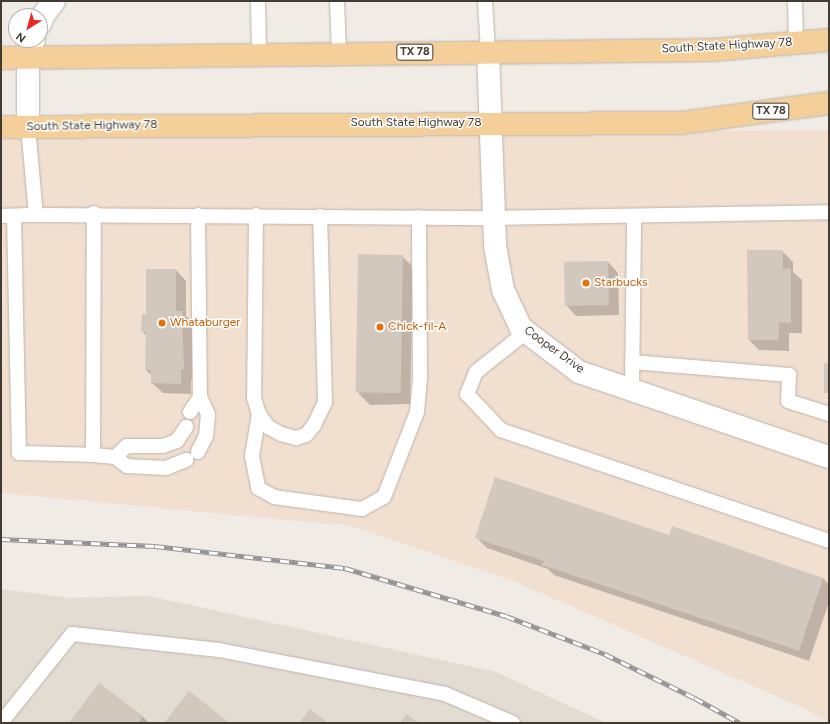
<!DOCTYPE html>
<html>
<head>
<meta charset="utf-8">
<style>
	body { margin:0 }
	#map { position:relative; width:830px; height:724px; overflow:hidden; background:#f0ebe4; font-family:Figtree,sans-serif }
	div>[style] { position:absolute }
	[style*='--x'] { left:calc(var(--x)*1px); top:calc(var(--y)*1px); width:calc(var(--w)*1px); rotate:calc(var(--a)*1deg) }
	.residential>* { inset:0; background:#e3dcd2 }
	.commercial>* { inset:0; background:#f1dfd0 }
	.shadow>* { inset:0; background:#0003 }
	.building>* { inset:0; background:#d3c8be; transform-origin:0 0 }
	.roads { filter:drop-shadow(0 0 1px #bdb4ab) drop-shadow(0 0 1px #bdb4ab) }
	.lane>* { height:14px; margin:-7px; padding:0 7px; transform-origin:7px; border-radius:7px; background:#fff }
	.street>* { height:22px; margin:-11px; padding:0 11px; transform-origin:11px; border-radius:11px; background:#fff }
	.primary>* { height:22px; margin:-11px; padding:0 11px; transform-origin:11px; border-radius:11px; background:#f4cf99 }
	.rail>* { height:4.5px; margin-top:-2.25px; transform-origin:0; background:repeating-linear-gradient(90deg,#fff 0 9px,#939393 0 18px); box-sizing:border-box; border-block:1px solid #939393 }
	.dots>* { width:11px; height:11px; translate:-50% -50%; box-sizing:border-box; border:2px solid #fff; border-radius:50% }
	span { translate:-50% -50%; white-space:nowrap; text-align:center; line-height:1.15; -webkit-text-stroke:3px #fff; paint-order:stroke }
	.shield-label span { padding:1px 3px; background:#fff; border:1px solid; border-radius:3px; -webkit-text-stroke-width:0 }
	.shield-label { font-size:11px; color:#413b34; font-weight:700 }
	.street-label { font-size:12px; color:#413b34 }
	.food-label { font-size:12px; color:#c56008 }
	.left { translate:0 -50%; text-align:left }
	.frame { position:absolute; inset:0; border:2px solid #413b34; pointer-events:none }
	.north { position:absolute; left:8px; top:8px; width:40px; height:40px; box-sizing:border-box; background:#fff; border:1px solid #b3b1ae; border-radius:50%; rotate:217deg; font-size:11px; font-weight:700; line-height:16px; text-align:center; color:#413b34 }
	.north::after { content:''; display:block; margin:auto; width:14px; height:18px; background:#e42b27; clip-path:polygon(50% 0,100% 100%,50% 72%,0 100%) }
</style>
</head>
<body>
<div id="map">
	<div class="residential">
		<div style="clip-path:polygon(1px 589px,70px 598px,149px 596px,496px 672px,606px 723px,1px 723px)"></div>
	</div>
	<div class="commercial">
		<div style="clip-path:polygon(829px 130px,829px 723px,808px 710px,516px 582px,352px 526px,1px 493px,1px 136px)"></div>
	</div>
	<div class="shadow">
		<div style="clip-path:polygon(782px 251px,793px 262px,793px 272px,802px 280px,802px 333px,789px 333px,789px 351px,759px 350px,749px 340px)"></div>
		<div style="clip-path:polygon(402px 256px,413px 267px,410px 404px,370px 405px,359px 394px,359px 261px)"></div>
		<div style="clip-path:polygon(608px 262px,618px 273px,619px 315px,576px 316px,566px 305px,565px 263px)"></div>
		<div style="clip-path:polygon(176px 270px,186px 281px,186px 316px,193px 323px,194px 379px,191px 379px,191px 394px,163px 393px,152px 383px,152px 376px,146px 370px,147px 336px,142px 331px,147px 315px)"></div>
		<div style="clip-path:polygon(669px 536px,823px 578px,829px 585px,829px 602px,809px 661px,554px 575px,548px 569px,487px 548px,476px 537px)"></div>
		<div style="clip-path:polygon(100px 684px,143px 717px,149px 723px,70px 723px)"></div>
	</div>
	<div class="building">
		<div style="clip-path:polygon(747px 250px,783px 250px,783px 269px,791px 268px,791px 323px,779px 322px,779px 340px,748px 340px)"></div>
		<div style="left:403px;top:255px;width:138px;height:45px;rotate:91deg"></div>
		<div style="left:608px;top:261px;width:44px;height:44px;rotate:89deg"></div>
		<div style="clip-path:polygon(146px 269px,176px 269px,176px 311px,182px 311px,184px 369px,181px 369px,181px 384px,151px 383px,151px 370px,145px 370px,146px 332px,141px 332px,142px 314px,146px 314px)"></div>
		<div style="left:824px;top:363px;width:5px;height:30px"></div>
		<div style="clip-path:polygon(495px 477px,669px 535px,672px 526px,823px 578px,799px 651px,542px 565px,544px 561px,475px 538px)"></div>
		<div style="clip-path:polygon(99px 683px,143px 716px,138px 723px,69px 723px)"></div>
		<div style="clip-path:polygon(189px 691px,230px 723px,164px 723px)"></div>
		<div style="clip-path:polygon(310px 709px,328px 723px,299px 723px)"></div>
		<div style="clip-path:polygon(407px 714px,419px 723px,400px 723px)"></div>
	</div>
	<div class="roads">
		<div class="lane">
			<div style="--x:258;--y:1;--w:53;--a:88.9"></div>
			<div style="--x:337;--y:1;--w:52;--a:87.8"></div>
			<div style="--x:485;--y:1;--w:51;--a:86.6"></div>
			<div style="--x:795;--y:1;--w:42;--a:88.6"></div>
			<div style="--x:28;--y:126;--w:89;--a:84.9"></div>
			<div style="--x:36;--y:215;--w:458;--a:0.4"></div>
			<div style="--x:494;--y:218;--w:335;--a:-1"></div>
			<div style="--x:198;--y:215;--w:182;--a:89.4"></div>
			<div style="--x:200;--y:397;--w:19;--a:65"></div>
			<div style="--x:208;--y:414;--w:22;--a:95"></div>
			<div style="--x:206;--y:436;--w:18;--a:117"></div>
			<div style="--x:256;--y:215;--w:183;--a:90.6"></div>
			<div style="--x:254;--y:398;--w:17;--a:73"></div>
			<div style="--x:259;--y:414;--w:16;--a:55"></div>
			<div style="--x:268;--y:427;--w:15;--a:28"></div>
			<div style="--x:281;--y:434;--w:16;--a:15"></div>
			<div style="--x:296;--y:438;--w:10;--a:-17"></div>
			<div style="--x:306;--y:435;--w:13;--a:-51"></div>
			<div style="--x:314;--y:425;--w:25;--a:-64"></div>
			<div style="--x:325;--y:402;--w:186;--a:-91.5"></div>
			<div style="--x:1;--y:216;--w:35;--a:-2"></div>
			<div style="--x:14;--y:216;--w:237;--a:88.8"></div>
			<div style="--x:19;--y:453;--w:74;--a:1.5"></div>
			<div style="--x:93;--y:455;--w:242;--a:-89.8"></div>
			<div style="--x:526;--y:332;--w:64;--a:141.3"></div>
			<div style="--x:476;--y:372;--w:24;--a:112"></div>
			<div style="--x:467;--y:394;--w:50;--a:46.6"></div>
			<div style="--x:501;--y:430;--w:346;--a:18.7"></div>
			<div style="--x:632;--y:362;--w:158;--a:4.7"></div>
			<div style="--x:789;--y:375;--w:26;--a:92"></div>
			<div style="--x:788;--y:401;--w:43;--a:17.6"></div>
			<div style="--x:632;--y:390;--w:174;--a:-89.3"></div>
			<div style="--x:190;--y:412;--w:18;--a:-56"></div>
			<div style="--x:259;--y:414;--w:43;--a:99.5"></div>
			<div style="--x:252;--y:456;--w:33;--a:79"></div>
			<div style="--x:258;--y:488;--w:18;--a:29"></div>
			<div style="--x:274;--y:497;--w:89;--a:7.8"></div>
			<div style="--x:362;--y:509;--w:25;--a:-29"></div>
			<div style="--x:384;--y:497;--w:91;--a:-68.8"></div>
			<div style="--x:417;--y:412;--w:38;--a:-85"></div>
			<div style="--x:420;--y:374;--w:157;--a:-90.4"></div>
			<div style="--x:93;--y:455;--w:22;--a:5"></div>
			<div style="--x:115;--y:457;--w:16;--a:-43"></div>
			<div style="--x:127;--y:446;--w:36;--a:0"></div>
			<div style="--x:163;--y:446;--w:15;--a:-20"></div>
			<div style="--x:177;--y:441;--w:17;--a:-57"></div>
			<div style="--x:115;--y:457;--w:15;--a:37"></div>
			<div style="--x:127;--y:466;--w:39;--a:3"></div>
			<div style="--x:166;--y:468;--w:22;--a:-22"></div>
			<div style="--x:1;--y:723;--w:114;--a:-51.4"></div>
			<div style="--x:72;--y:634;--w:148;--a:6.2"></div>
			<div style="--x:219;--y:650;--w:230;--a:11"></div>
			<div style="--x:445;--y:694;--w:74;--a:23.1"></div>
		</div>
		<div class="street">
			<div style="--x:40;--y:24;--w:11;--a:-68"></div>
			<div style="--x:44;--y:14;--w:16;--a:-52"></div>
			<div style="--x:488;--y:52;--w:194;--a:87.9"></div>
			<div style="--x:495;--y:246;--w:45;--a:79.7"></div>
			<div style="--x:503;--y:290;--w:42;--a:64.7"></div>
			<div style="--x:521;--y:328;--w:73;--a:37.2"></div>
			<div style="--x:579;--y:372;--w:264;--a:18.8"></div>
			<div style="--x:28;--y:126;--w:69;--a:-90"></div>
			<div style="--x:28;--y:57;--w:18;--a:-71"></div>
		</div>
		<div class="primary">
			<div style="--x:1;--y:58;--w:711;--a:-0.64"></div>
			<div style="--x:712;--y:50;--w:117;--a:-4.9"></div>
			<div style="--x:1;--y:127;--w:680;--a:-0.34"></div>
			<div style="--x:681;--y:123;--w:149;--a:-7.7"></div>
		</div>
	</div>
	<div class="rail">
		<div style="--x:1;--y:539;--w:154;--a:2.6"></div>
		<div style="--x:155;--y:546;--w:191;--a:6.6"></div>
		<div style="--x:345;--y:568;--w:168;--a:16.6"></div>
		<div style="--x:506;--y:616;--w:106;--a:21"></div>
		<div style="--x:605;--y:654;--w:100;--a:26.1"></div>
		<div style="--x:695;--y:698;--w:51;--a:29.1"></div>
	</div>
	<div class="dots">
		<div style="left:586px;top:283px;background:#e8710a"></div>
		<div style="left:162px;top:323px;background:#e8710a"></div>
		<div style="left:380px;top:327px;background:#e8710a"></div>
	</div>
	<div class="shield-label">
		<span style="left:415px;top:52px">TX 78</span>
		<span style="left:771px;top:111px">TX 78</span>
	</div>
	<div class="street-label">
		<span style="left:727px;top:46px;rotate:-3deg">South State Highway 78</span>
		<span style="left:416px;top:123px">South State Highway 78</span>
		<span style="left:92px;top:126px;rotate:-1deg">South State Highway 78</span>
		<span style="left:554px;top:350px;rotate:36deg">Cooper Drive</span>
	</div>
	<div class="food-label">
		<span class="left" style="left:594px;top:283px">Starbucks</span>
		<span class="left" style="left:170px;top:323px">Whataburger</span>
		<span class="left" style="left:388px;top:327px">Chick-fil-A</span>
	</div>
	<div class="frame"></div>
	<div class="north">N</div>
</div>
</body>
</html>
